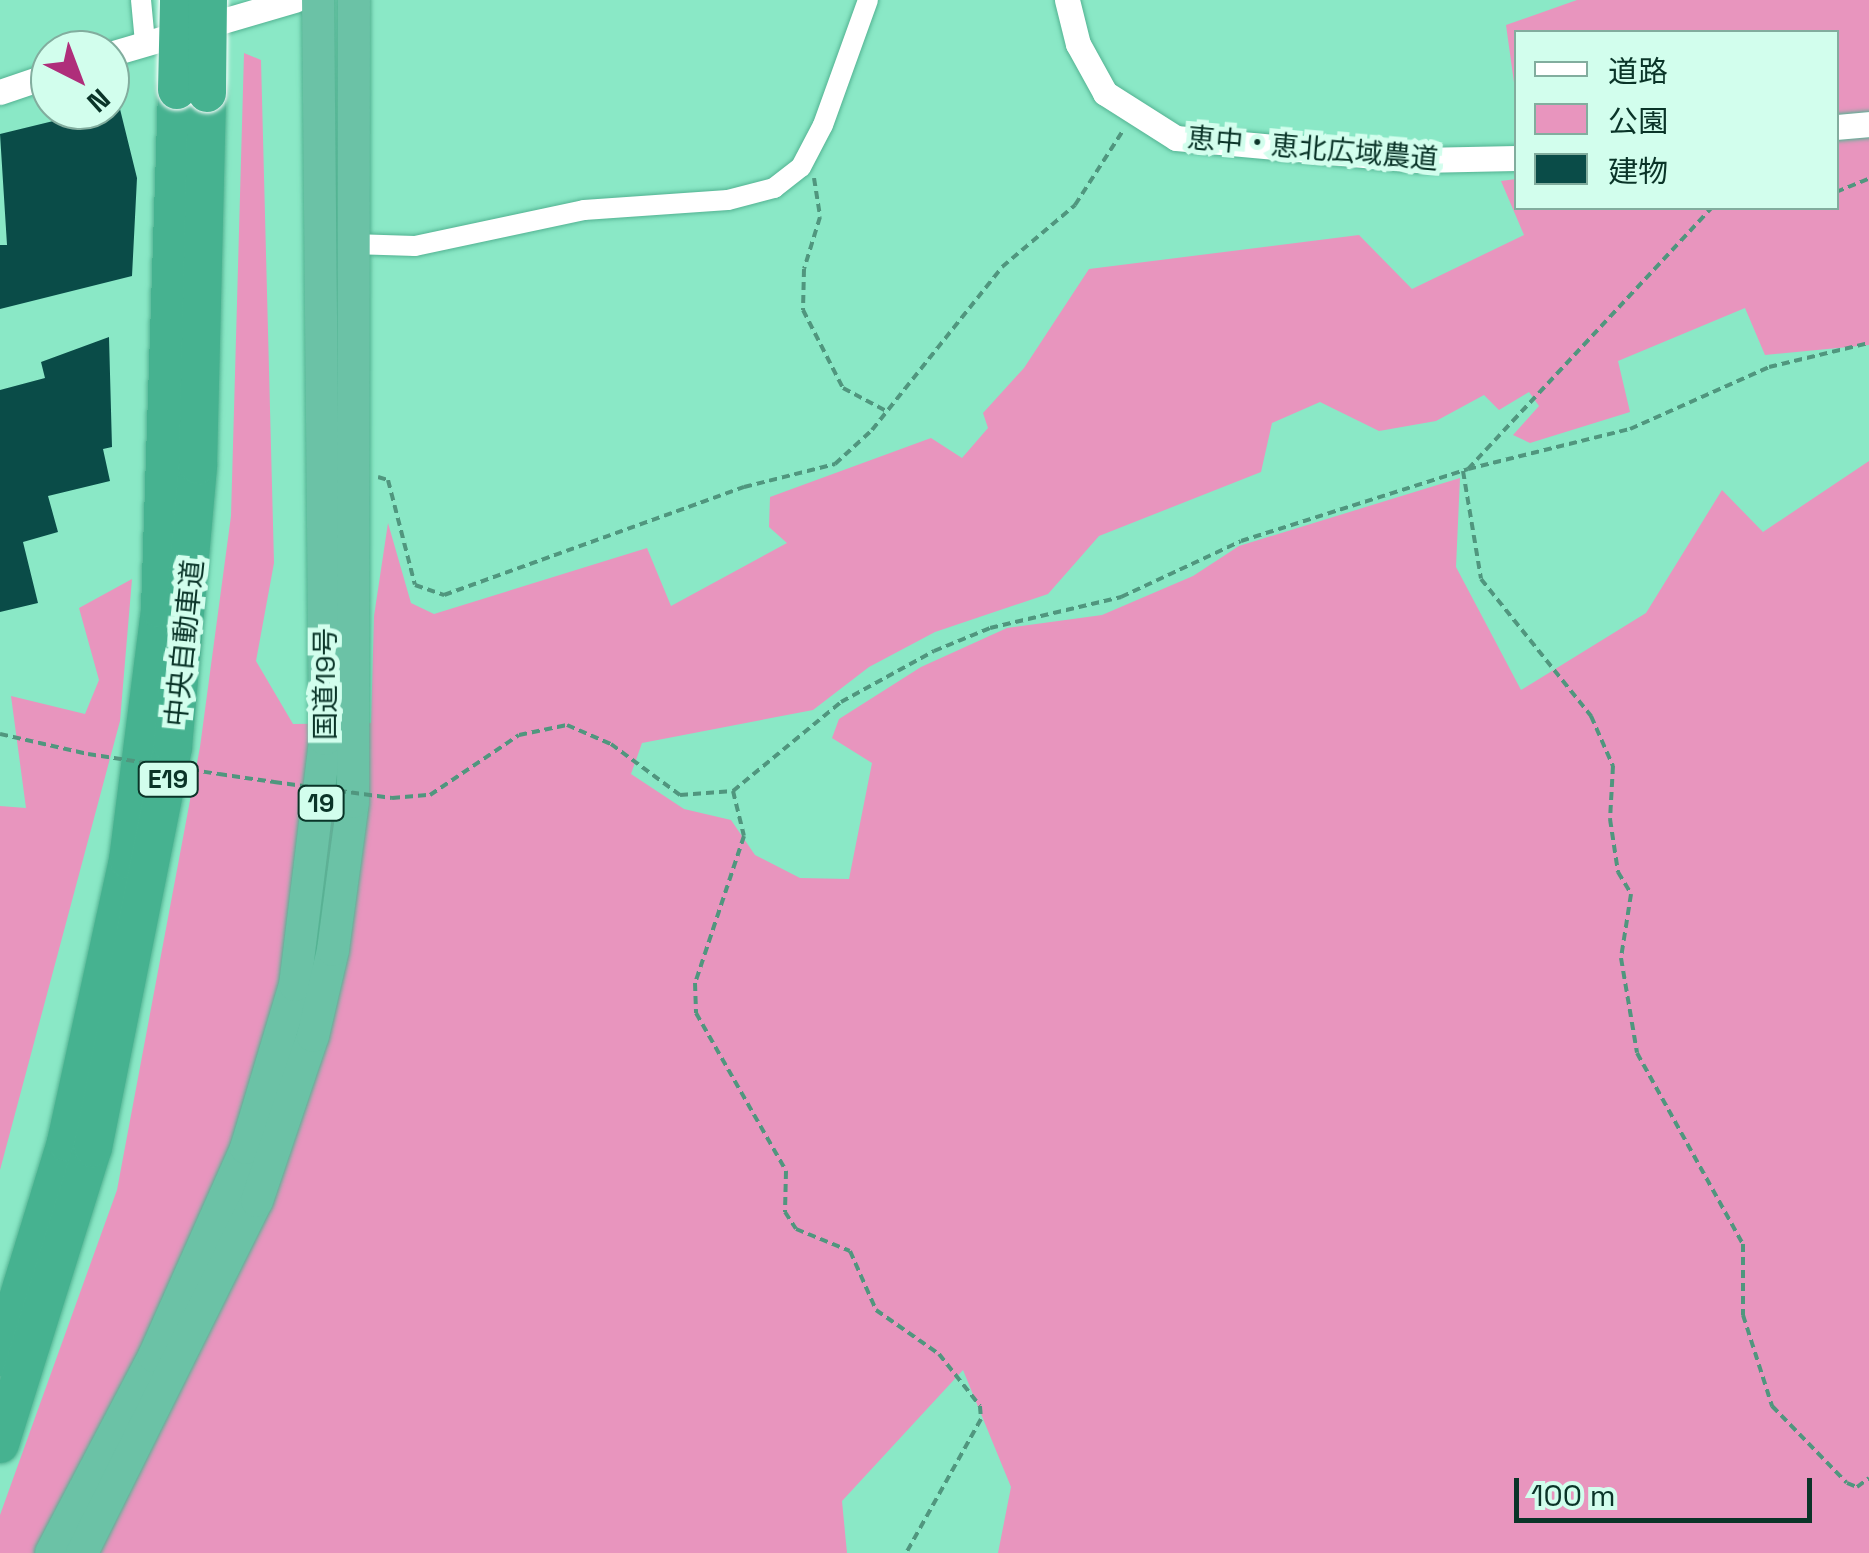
<!DOCTYPE html>
<html>
<head>
<meta charset="utf-8">
<style>
	body { margin:0 }
	#map { position:relative; width:1869px; height:1553px; overflow:hidden; background:#8ae8c6; font-family:"Space Grotesk","Noto Sans JP",sans-serif }
	div>[style] { position:absolute }
	[style*='--x'] { left:calc(var(--x)*1px); top:calc(var(--y)*1px); width:calc(var(--w)*1px); rotate:calc(var(--a)*1deg) }
	.green>* { inset:0; background:#e895be }
	.building>* { inset:0; background:#0a4c48 }
	.path>* { height:4px; margin-top:-2px; transform-origin:0; background:repeating-linear-gradient(90deg,#50967e 0 8px,transparent 0 13px) }
	.roads { filter:drop-shadow(0 0 2px #53b292) drop-shadow(0 0 2px #53b292) }
	.minor>* { height:20px; margin:-10px; padding:0 10px; transform-origin:10px; border-radius:10px; background:#fff }
	.tertiary>* { height:25px; margin:-12.5px; padding:0 12.5px; transform-origin:12.5px; border-radius:12.5px; background:#fff }
	.trunk>* { height:32px; margin:-16px; padding:0 16px; transform-origin:16px; border-radius:16px; background:#6bc2a6 }
	.motorway>* { height:38px; margin:-19px; padding:0 19px; transform-origin:19px; border-radius:19px; background:#46b290 }
	.path-bridge>* { height:4px; margin-top:-2px; transform-origin:0; background:repeating-linear-gradient(90deg,#50967e 0 8px,transparent 0 13px) }
	.bridges { filter:drop-shadow(0 0 2px #fff) drop-shadow(0 0 2px #fff) }
	.motorway-bridge>* { height:38px; margin:-19px; padding:0 19px; transform-origin:19px; border-radius:19px; background:#46b290 }
	span { translate:-50% -50%; white-space:nowrap; text-align:center; line-height:1.15; -webkit-text-stroke:10px #d2feed; paint-order:stroke }
	.shield-label span { padding:2px 8px; background:#d2feed; border:2px solid; border-radius:8px; -webkit-text-stroke-width:0 }
	.shield-label { font-size:25px; color:#0a3428; font-weight:700 }
	.street-label { font-size:28px; color:#0a3428 }
	.legend { position:absolute; left:1514px; top:30px; width:325px; height:180px; box-sizing:border-box; background:#d2feed; border:2px solid #82ad9e; margin:0; padding:12px 18px; list-style:none; font-size:30px; color:#0a3428 }
	.legend li { display:flex; align-items:center; gap:20px; height:50px }
	.legend b { width:50px; border:2px solid #82ad9e }
	.north { position:absolute; left:30px; top:30px; width:100px; height:100px; box-sizing:border-box; background:#d2feed; border:2px solid #82ad9e; border-radius:50%; rotate:138deg; font-size:28px; font-weight:700; line-height:40px; text-align:center; color:#0a3428 }
	.north::after { content:''; display:block; margin:auto; width:35px; height:45px; background:#af2e7a; clip-path:polygon(50% 0,100% 100%,50% 72%,0 100%) }
	.scale { position:absolute; left:1514px; top:1478px; width:298px; height:45px; box-sizing:border-box; border:5px solid #0a3428; border-top:0; padding-left:12px; font-size:30px; line-height:35px; white-space:nowrap; color:#0a3428; -webkit-text-stroke:8px #d2feed; paint-order:stroke }
</style>
</head>
<body>
<div id="map">
	<div class="green">
		<div style="clip-path:polygon(1577px 0,1869px 0,1869px 345px,1765px 355px,1745px 308px,1618px 361px,1630px 412px,1530px 443px,1513px 435px,1539px 406px,1529px 392px,1499px 410px,1484px 395px,1436px 421px,1379px 431px,1320px 402px,1272px 423px,1261px 472px,1099px 536px,1048px 594px,935px 632px,869px 667px,813px 710px,642px 743px,631px 774px,684px 809px,731px 820px,755px 855px,800px 878px,849px 879px,872px 763px,832px 738px,839px 719px,921px 667px,1007px 628px,1102px 615px,1193px 576px,1239px 546px,1460px 478px,1456px 567px,1521px 690px,1646px 613px,1722px 490px,1763px 532px,1869px 461px,1869px 1553px,998px 1553px,1011px 1487px,963px 1370px,842px 1501px,847px 1553px,0 1553px,0 1515px,117px 1190px,200px 747px,231px 516px,244px 53px,261px 60px,274px 563px,256px 661px,293px 724px,371px 723px,374px 616px,388px 523px,411px 603px,434px 614px,647px 548px,671px 606px,787px 543px,769px 527px,770px 497px,931px 438px,962px 458px,988px 428px,983px 413px,1024px 368px,1089px 269px,1359px 235px,1412px 289px,1524px 235px,1501px 181px,1516px 179px,1516px 208px,1836px 208px,1836px 32px,1516px 32px,1516px 97px,1506px 25px)"></div>
		<div style="clip-path:polygon(132px 579px,120px 721px,0 1170px,0 806px,26px 808px,11px 696px,85px 714px,99px 680px,79px 608px)"></div>
	</div>
	<div class="building">
		<div style="clip-path:polygon(119px 105px,137px 178px,132px 276px,0 309px,0 245px,7px 245px,0 134px)"></div>
		<div style="clip-path:polygon(109px 337px,112px 447px,103px 449px,110px 481px,48px 496px,58px 532px,23px 542px,38px 603px,0 612px,0 390px,45px 378px,41px 362px)"></div>
	</div>
	<div class="path">
		<div style="--x:814;--y:178;--w:39;--a:81"></div>
		<div style="--x:820;--y:217;--w:54;--a:107.1"></div>
		<div style="--x:804;--y:269;--w:41;--a:91.4"></div>
		<div style="--x:803;--y:310;--w:88;--a:62.9"></div>
		<div style="--x:843;--y:388;--w:49;--a:28.1"></div>
		<div style="--x:1836;--y:192;--w:35;--a:-22"></div>
		<div style="--x:1468;--y:469;--w:167;--a:-13.9"></div>
		<div style="--x:1630;--y:429;--w:152;--a:-24"></div>
		<div style="--x:1769;--y:367;--w:103;--a:-13.5"></div>
		<div style="--x:1463;--y:471;--w:109;--a:80.5"></div>
		<div style="--x:1481;--y:579;--w:176;--a:51.2"></div>
		<div style="--x:1591;--y:716;--w:55;--a:66.3"></div>
		<div style="--x:1613;--y:766;--w:53;--a:93.2"></div>
		<div style="--x:1610;--y:819;--w:54;--a:81.4"></div>
		<div style="--x:1618;--y:872;--w:26;--a:59"></div>
		<div style="--x:1631;--y:894;--w:65;--a:98.9"></div>
		<div style="--x:1621;--y:958;--w:96;--a:80.4"></div>
		<div style="--x:1637;--y:1053;--w:218;--a:61"></div>
		<div style="--x:1743;--y:1244;--w:71;--a:90"></div>
		<div style="--x:1743;--y:1315;--w:96;--a:72.3"></div>
		<div style="--x:1772;--y:1406;--w:107;--a:45.8"></div>
		<div style="--x:1847;--y:1483;--w:11;--a:22"></div>
		<div style="--x:1857;--y:1487;--w:15;--a:-37"></div>
		<div style="--x:378;--y:477;--w:10;--a:17"></div>
		<div style="--x:388;--y:480;--w:108;--a:75.6"></div>
		<div style="--x:415;--y:585;--w:31;--a:19"></div>
		<div style="--x:444;--y:595;--w:319;--a:-19.8"></div>
		<div style="--x:744;--y:487;--w:94;--a:-14.2"></div>
		<div style="--x:835;--y:464;--w:50;--a:-42.6"></div>
		<div style="--x:872;--y:430;--w:208;--a:-51.4"></div>
		<div style="--x:1002;--y:267;--w:96;--a:-40.3"></div>
		<div style="--x:1075;--y:205;--w:90;--a:-57.2"></div>
		<div style="--x:0;--y:734;--w:90;--a:12.8"></div>
		<div style="--x:219;--y:774;--w:56;--a:8.3"></div>
		<div style="--x:733;--y:791;--w:46;--a:76.3"></div>
		<div style="--x:744;--y:836;--w:155;--a:108.4"></div>
		<div style="--x:695;--y:983;--w:30;--a:88"></div>
		<div style="--x:696;--y:1013;--w:182;--a:60.3"></div>
		<div style="--x:786;--y:1171;--w:41;--a:91.4"></div>
		<div style="--x:785;--y:1212;--w:20;--a:57"></div>
		<div style="--x:796;--y:1229;--w:58;--a:22.2"></div>
		<div style="--x:850;--y:1251;--w:64;--a:66.2"></div>
		<div style="--x:876;--y:1310;--w:77;--a:34.9"></div>
		<div style="--x:939;--y:1354;--w:66;--a:51.7"></div>
		<div style="--x:980;--y:1406;--w:13;--a:86"></div>
		<div style="--x:981;--y:1419;--w:154;--a:119.2"></div>
		<div style="--x:392;--y:798;--w:38;--a:-5"></div>
		<div style="--x:430;--y:795;--w:107;--a:-34"></div>
		<div style="--x:519;--y:735;--w:49;--a:-11.8"></div>
		<div style="--x:567;--y:725;--w:48;--a:23.4"></div>
		<div style="--x:611;--y:744;--w:86;--a:36.5"></div>
		<div style="--x:680;--y:795;--w:53;--a:-4.3"></div>
		<div style="--x:733;--y:791;--w:140;--a:-39.5"></div>
		<div style="--x:841;--y:702;--w:106;--a:-28.7"></div>
		<div style="--x:934;--y:651;--w:61;--a:-22.3"></div>
		<div style="--x:990;--y:628;--w:135;--a:-13.3"></div>
		<div style="--x:1121;--y:597;--w:132;--a:-25"></div>
		<div style="--x:1241;--y:541;--w:238;--a:-17.6"></div>
		<div style="--x:1468;--y:469;--w:357;--a:-47"></div>
	</div>
	<div class="roads">
		<div class="minor">
			<div style="--x:141;--y:0;--w:42;--a:84.6"></div>
			<div style="--x:352;--y:244;--w:63;--a:1.8"></div>
			<div style="--x:415;--y:246;--w:173;--a:-12"></div>
			<div style="--x:584;--y:210;--w:144;--a:-4"></div>
			<div style="--x:728;--y:200;--w:48;--a:-14.6"></div>
			<div style="--x:774;--y:188;--w:34;--a:-38"></div>
			<div style="--x:801;--y:167;--w:47;--a:-62.4"></div>
			<div style="--x:823;--y:125;--w:133;--a:-70.2"></div>
		</div>
		<div class="tertiary">
			<div style="--x:1067;--y:0;--w:45;--a:76"></div>
			<div style="--x:1078;--y:44;--w:56;--a:61.1"></div>
			<div style="--x:1105;--y:93;--w:84;--a:32.4"></div>
			<div style="--x:1176;--y:138;--w:244;--a:5.2"></div>
			<div style="--x:1419;--y:160;--w:97;--a:-1.2"></div>
			<div style="--x:110;--y:54;--w:193;--a:-16.3"></div>
			<div style="--x:0;--y:92;--w:53;--a:-18.8"></div>
			<div style="--x:1836;--y:127;--w:33;--a:-5"></div>
		</div>
		<div class="trunk">
			<div style="--x:51;--y:1553;--w:222;--a:-62.4"></div>
			<div style="--x:154;--y:1356;--w:227;--a:-66.1"></div>
			<div style="--x:246;--y:1148;--w:170;--a:-73.3"></div>
			<div style="--x:295;--y:985;--w:248;--a:-83"></div>
			<div style="--x:325;--y:739;--w:739;--a:-90.54"></div>
			<div style="--x:82;--y:1553;--w:393;--a:-63.6"></div>
			<div style="--x:257;--y:1201;--w:174;--a:-71.3"></div>
			<div style="--x:313;--y:1036;--w:88;--a:-76.9"></div>
			<div style="--x:333;--y:950;--w:149;--a:-82.3"></div>
			<div style="--x:353;--y:802;--w:802;--a:-89.93"></div>
		</div>
		<div class="motorway">
			<div style="--x:0;--y:1357;--w:225;--a:-72.9"></div>
			<div style="--x:66;--y:1142;--w:289;--a:-77.6"></div>
			<div style="--x:128;--y:860;--w:253;--a:-82.7"></div>
			<div style="--x:160;--y:609;--w:519;--a:-88.12"></div>
			<div style="--x:0;--y:1444;--w:310;--a:-72.6"></div>
			<div style="--x:93;--y:1148;--w:409;--a:-78.7"></div>
			<div style="--x:173;--y:747;--w:283;--a:-84.9"></div>
			<div style="--x:198;--y:465;--w:372;--a:-88.6"></div>
		</div>
	</div>
	<div class="path-bridge">
		<div style="--x:88;--y:754;--w:133;--a:8.7"></div>
		<div style="--x:274;--y:782;--w:119;--a:7.7"></div>
	</div>
	<div class="bridges">
		<div class="motorway-bridge">
			<div style="--x:177;--y:90;--w:90;--a:-88.7"></div>
			<div style="--x:207;--y:93;--w:93;--a:-89.4"></div>
		</div>
	</div>
	<div class="shield-label">
		<span style="left:168px;top:779px">E19</span>
		<span style="left:321px;top:803px">19</span>
	</div>
	<div class="street-label">
		<span style="left:1313px;top:148px;rotate:5deg">恵中・恵北広域農道</span>
		<span style="left:184px;top:643px;rotate:-84deg">中央自動車道</span>
		<span style="left:325px;top:684px;rotate:-90deg">国道19号</span>
	</div>
	<ul class="legend">
	<li><b style="height:12px;background:#fff"></b>道路</li>
	<li><b style="height:28px;background:#e895be"></b>公園</li>
	<li><b style="height:28px;background:#0a4c48"></b>建物</li>
	</ul>
	<div class="north">N</div>
	<div class="scale">100 m</div>
</div>
</body>
</html>
